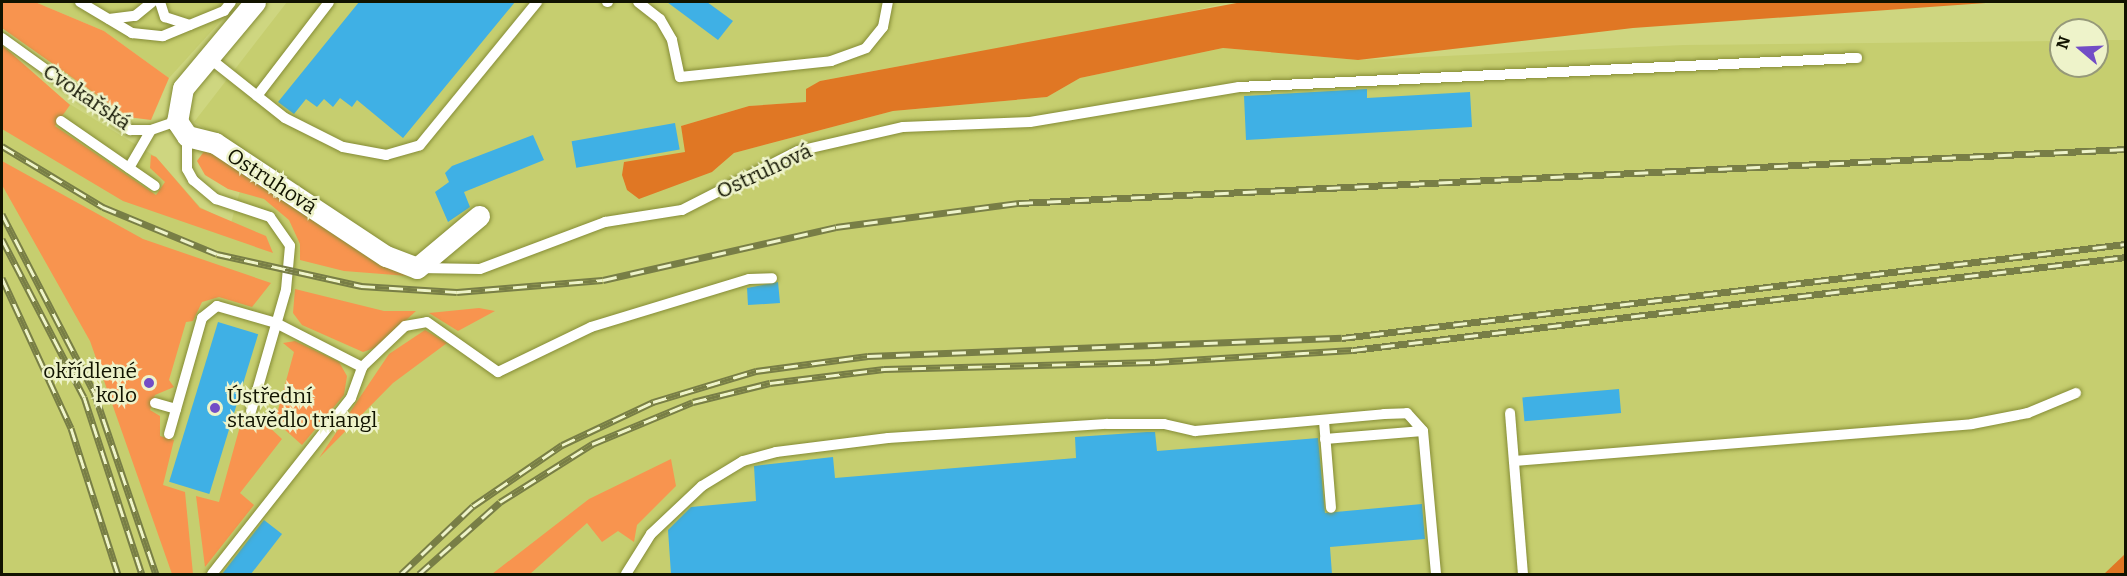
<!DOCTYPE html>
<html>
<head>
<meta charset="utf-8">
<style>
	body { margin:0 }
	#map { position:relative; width:2127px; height:576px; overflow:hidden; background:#ced680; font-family:Bitter,serif }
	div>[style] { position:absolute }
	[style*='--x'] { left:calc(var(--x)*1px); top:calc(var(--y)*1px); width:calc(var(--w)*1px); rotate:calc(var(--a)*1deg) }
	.built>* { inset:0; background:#c6ce6f }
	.green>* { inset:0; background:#f8944f }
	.forest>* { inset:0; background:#e07724 }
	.building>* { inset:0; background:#3fb0e5; transform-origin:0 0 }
	.roads { filter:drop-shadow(0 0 2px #858c36) drop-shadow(0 0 2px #858c36) }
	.lane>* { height:10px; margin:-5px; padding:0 5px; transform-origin:5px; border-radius:5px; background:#fff }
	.street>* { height:21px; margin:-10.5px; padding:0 10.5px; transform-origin:10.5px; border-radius:10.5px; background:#fff }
	.rail>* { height:7px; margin-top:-3.5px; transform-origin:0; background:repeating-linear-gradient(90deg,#eef3ca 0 14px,#787e46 0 28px); box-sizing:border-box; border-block:2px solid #787e46 }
	.dots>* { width:16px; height:16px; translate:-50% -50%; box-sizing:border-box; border:3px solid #eef3ca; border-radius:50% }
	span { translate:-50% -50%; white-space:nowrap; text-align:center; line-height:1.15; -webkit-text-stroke:5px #eef3ca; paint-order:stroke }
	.street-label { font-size:21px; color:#111300 }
	.poi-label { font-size:21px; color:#111300 }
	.right { translate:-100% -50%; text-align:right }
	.left { translate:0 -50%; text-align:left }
	.frame { position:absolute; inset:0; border:3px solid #111300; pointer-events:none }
	.north { position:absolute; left:2049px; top:18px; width:60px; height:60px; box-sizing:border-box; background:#eef3ca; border:2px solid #969979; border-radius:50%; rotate:289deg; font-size:16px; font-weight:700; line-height:24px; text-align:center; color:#111300 }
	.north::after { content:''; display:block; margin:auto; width:21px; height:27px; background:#724dc6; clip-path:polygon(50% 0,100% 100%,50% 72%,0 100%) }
</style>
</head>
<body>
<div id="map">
	<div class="built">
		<div style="clip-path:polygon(35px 2px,238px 2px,169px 78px,104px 31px)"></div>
		<div style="clip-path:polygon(287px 2px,1231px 2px,925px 71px,916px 63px,820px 81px,807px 102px,749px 106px,681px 126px,686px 152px,712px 172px,734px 153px,893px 111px,1047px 97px,1080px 78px,1223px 48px,1358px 60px,1683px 45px,2061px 41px,2061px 66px,2097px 66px,2097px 40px,2125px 40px,2125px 574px,2px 574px,2px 69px,50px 92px,156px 157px,200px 207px,231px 223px,250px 155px,194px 122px)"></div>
	</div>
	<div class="green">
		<div style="clip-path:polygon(2px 2px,35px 2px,104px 31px,169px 78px,151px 120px,128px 117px,2px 28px)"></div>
		<div style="clip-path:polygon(2px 45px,70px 105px,55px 126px,156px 195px,165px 182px,150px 168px,151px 155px,156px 157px,200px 208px,266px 236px,273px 253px,123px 201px,2px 129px)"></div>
		<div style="clip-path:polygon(205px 150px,213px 152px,421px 277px,344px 271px,300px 260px,300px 244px,289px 220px,264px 199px,228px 189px,205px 175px,197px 161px)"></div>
		<div style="clip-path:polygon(2px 161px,143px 239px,271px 283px,252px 307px,219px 297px,202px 302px,193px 321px,186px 322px,169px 380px,174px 387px,155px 395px,150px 410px,160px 416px,160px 436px,174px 440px,163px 485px,185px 492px,193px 574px,172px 574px,90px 341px,2px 185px)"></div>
		<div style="clip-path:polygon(295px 289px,384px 311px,416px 311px,377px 347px,363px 352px,302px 325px,293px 313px)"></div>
		<div style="clip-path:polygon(479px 308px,495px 311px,458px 331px,429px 313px)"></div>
		<div style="clip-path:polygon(425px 330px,447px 343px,393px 383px,319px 458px,389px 354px)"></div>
		<div style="clip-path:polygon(295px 341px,339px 362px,347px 376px,344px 395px,302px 445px,275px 421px,294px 352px,283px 343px)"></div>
		<div style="clip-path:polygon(242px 419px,268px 426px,282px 439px,240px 493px,254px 505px,205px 567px,196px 496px,219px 502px)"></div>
		<div style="clip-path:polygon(671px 459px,676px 486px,637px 525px,634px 542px,618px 531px,602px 542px,587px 523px,530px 574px,492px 574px,589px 499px)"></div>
	</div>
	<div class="forest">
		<div style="clip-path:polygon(1242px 2px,2000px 2px,1633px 28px,1358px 60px,1223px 48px,1080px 78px,1047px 97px,893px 111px,734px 153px,712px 172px,639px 199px,627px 190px,622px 175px,624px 162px,685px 152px,681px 126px,749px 106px,806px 102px,806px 89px,820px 81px)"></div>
		<div style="clip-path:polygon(2125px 554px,2125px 574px,2104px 574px)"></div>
	</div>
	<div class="building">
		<div style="clip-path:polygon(359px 2px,515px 2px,403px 138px,357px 100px,352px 107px,340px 98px,333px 107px,324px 99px,317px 107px,306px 99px,294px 114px,278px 102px)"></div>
		<div style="clip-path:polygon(667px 2px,707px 2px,733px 21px,718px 40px)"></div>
		<div style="clip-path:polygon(1367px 89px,1367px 98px,1470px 92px,1472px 127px,1246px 140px,1244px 96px)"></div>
		<div style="left:675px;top:123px;width:27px;height:105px;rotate:80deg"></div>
		<div style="clip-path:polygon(533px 135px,544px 160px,464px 192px,470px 207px,448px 222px,435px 192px,449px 182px,445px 173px,452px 166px)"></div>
		<div style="clip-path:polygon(778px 282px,780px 303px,748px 305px,747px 288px)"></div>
		<div style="left:218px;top:322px;width:42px;height:167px;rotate:17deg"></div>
		<div style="left:1619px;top:389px;width:24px;height:97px;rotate:85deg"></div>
		<div style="clip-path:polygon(1147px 432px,1155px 432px,1157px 451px,1318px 438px,1325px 513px,1422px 504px,1425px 539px,1330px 547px,1332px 574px,671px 574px,668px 530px,691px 507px,756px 501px,754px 466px,833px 457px,835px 478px,1076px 458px,1075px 437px)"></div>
		<div style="clip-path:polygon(264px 520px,282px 534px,251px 574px,222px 574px)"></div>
	</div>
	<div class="roads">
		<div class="lane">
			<div style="--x:80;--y:2;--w:61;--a:30.8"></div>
			<div style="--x:132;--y:33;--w:31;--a:6"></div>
			<div style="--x:163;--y:36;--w:66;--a:-22.3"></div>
			<div style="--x:224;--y:11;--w:11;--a:-52"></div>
			<div style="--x:160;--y:2;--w:16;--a:72"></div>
			<div style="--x:165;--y:17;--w:26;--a:18"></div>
			<div style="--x:607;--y:2;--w:1;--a:0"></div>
			<div style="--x:638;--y:2;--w:28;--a:38"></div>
			<div style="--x:660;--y:19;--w:24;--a:60"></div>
			<div style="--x:672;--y:40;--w:38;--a:78"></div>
			<div style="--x:680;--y:77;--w:152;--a:-6"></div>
			<div style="--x:831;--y:61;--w:37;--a:-20"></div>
			<div style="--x:866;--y:48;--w:27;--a:-51"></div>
			<div style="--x:883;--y:27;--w:25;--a:-79"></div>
			<div style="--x:109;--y:19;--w:26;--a:-7"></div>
			<div style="--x:135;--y:16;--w:22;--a:-39"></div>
			<div style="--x:2;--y:38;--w:158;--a:35.7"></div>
			<div style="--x:130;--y:130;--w:21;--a:0"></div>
			<div style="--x:151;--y:130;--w:28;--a:-19"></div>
			<div style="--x:208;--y:57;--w:98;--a:38.4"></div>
			<div style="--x:285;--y:118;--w:65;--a:26.6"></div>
			<div style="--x:343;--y:147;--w:44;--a:10.5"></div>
			<div style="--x:386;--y:155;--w:35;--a:-16"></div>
			<div style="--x:420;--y:145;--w:185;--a:-50.7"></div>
			<div style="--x:257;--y:96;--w:118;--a:-52.5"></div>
			<div style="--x:61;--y:121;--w:114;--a:34.7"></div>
			<div style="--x:187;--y:136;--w:33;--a:90"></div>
			<div style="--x:187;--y:169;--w:13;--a:61"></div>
			<div style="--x:193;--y:180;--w:30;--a:40"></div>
			<div style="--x:216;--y:199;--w:57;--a:18.4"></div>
			<div style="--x:270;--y:217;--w:35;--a:55"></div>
			<div style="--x:290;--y:246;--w:44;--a:95.2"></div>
			<div style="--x:286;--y:290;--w:126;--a:106.1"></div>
			<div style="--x:129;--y:168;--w:44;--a:-59.9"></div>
			<div style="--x:419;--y:268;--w:61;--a:0.9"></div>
			<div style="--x:480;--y:269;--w:134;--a:-20.6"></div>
			<div style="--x:605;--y:222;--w:78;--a:-8.9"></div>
			<div style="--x:682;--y:210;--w:130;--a:-27"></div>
			<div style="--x:798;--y:151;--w:108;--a:-12.9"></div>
			<div style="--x:903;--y:127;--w:127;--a:-2.3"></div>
			<div style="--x:1030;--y:122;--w:212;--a:-9.5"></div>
			<div style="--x:1239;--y:87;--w:619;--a:-2.69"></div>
			<div style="--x:155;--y:403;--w:22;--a:16"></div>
			<div style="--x:1510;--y:413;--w:162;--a:85.4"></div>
			<div style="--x:1324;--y:421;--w:87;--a:85.4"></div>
			<div style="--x:169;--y:434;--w:121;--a:-74.1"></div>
			<div style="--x:202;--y:318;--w:19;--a:-39"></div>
			<div style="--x:217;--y:306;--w:61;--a:16.1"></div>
			<div style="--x:276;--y:323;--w:97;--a:27.1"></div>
			<div style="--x:1325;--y:439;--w:98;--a:-4.7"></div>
			<div style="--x:1423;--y:431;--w:144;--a:84.8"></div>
			<div style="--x:1514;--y:461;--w:459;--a:-4.6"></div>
			<div style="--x:1972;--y:424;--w:57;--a:-11.1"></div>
			<div style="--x:2028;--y:413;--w:52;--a:-22.6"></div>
			<div style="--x:212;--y:574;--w:224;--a:-51.7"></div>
			<div style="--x:351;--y:398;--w:33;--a:-70"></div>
			<div style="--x:362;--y:367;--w:59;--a:-43.6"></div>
			<div style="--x:405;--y:326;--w:22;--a:-10"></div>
			<div style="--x:427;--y:322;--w:87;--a:35.2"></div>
			<div style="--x:498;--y:372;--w:103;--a:-25.8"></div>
			<div style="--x:591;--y:327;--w:165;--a:-16.9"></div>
			<div style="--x:749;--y:279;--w:23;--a:-2"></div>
			<div style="--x:626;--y:574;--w:47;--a:-58"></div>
			<div style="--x:651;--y:534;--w:70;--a:-43.3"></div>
			<div style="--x:702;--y:486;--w:48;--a:-31.4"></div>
			<div style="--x:743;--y:461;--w:34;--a:-15"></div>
			<div style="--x:776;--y:452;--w:113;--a:-7.1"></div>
			<div style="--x:888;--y:438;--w:219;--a:-3.7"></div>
			<div style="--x:1107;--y:424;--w:57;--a:0"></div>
			<div style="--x:1164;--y:424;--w:32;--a:13"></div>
			<div style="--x:1195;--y:431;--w:190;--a:-5.1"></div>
			<div style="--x:1384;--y:414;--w:23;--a:-2"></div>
			<div style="--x:1407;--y:413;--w:24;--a:48"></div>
		</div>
		<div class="street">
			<div style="--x:255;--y:2;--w:112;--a:129.9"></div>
			<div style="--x:183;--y:88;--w:34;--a:100"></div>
			<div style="--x:177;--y:121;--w:18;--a:56"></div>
			<div style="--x:187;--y:136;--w:29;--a:14"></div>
			<div style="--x:215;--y:143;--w:205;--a:33.5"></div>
			<div style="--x:386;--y:256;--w:33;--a:21"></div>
			<div style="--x:417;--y:268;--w:81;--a:-40"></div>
		</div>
	</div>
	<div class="rail">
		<div style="--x:2;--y:146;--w:118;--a:31.1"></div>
		<div style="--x:103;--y:207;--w:123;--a:22.4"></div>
		<div style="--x:217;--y:254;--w:148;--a:12.5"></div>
		<div style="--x:361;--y:286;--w:96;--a:3.6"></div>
		<div style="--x:457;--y:292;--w:146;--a:-4.7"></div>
		<div style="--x:603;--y:280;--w:239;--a:-12.8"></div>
		<div style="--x:836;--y:227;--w:185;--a:-7.5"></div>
		<div style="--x:1019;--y:203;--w:1108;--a:-2.79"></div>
		<div style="--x:2;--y:214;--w:200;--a:62.7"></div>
		<div style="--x:94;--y:392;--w:192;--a:71.2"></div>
		<div style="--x:2;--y:239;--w:178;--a:62.6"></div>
		<div style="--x:84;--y:397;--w:186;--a:71.9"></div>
		<div style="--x:2;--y:278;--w:165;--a:65.3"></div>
		<div style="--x:71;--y:428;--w:153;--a:72.2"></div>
		<div style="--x:144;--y:381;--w:11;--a:15"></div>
		<div style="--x:401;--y:574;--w:99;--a:-43.4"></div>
		<div style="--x:473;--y:506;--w:108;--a:-34.4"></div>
		<div style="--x:562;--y:445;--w:101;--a:-25.3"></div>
		<div style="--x:653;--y:402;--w:108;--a:-16.8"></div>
		<div style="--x:756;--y:371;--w:113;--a:-7.6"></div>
		<div style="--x:868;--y:356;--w:474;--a:-2.2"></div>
		<div style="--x:1342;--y:338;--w:790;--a:-6.84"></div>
		<div style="--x:419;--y:574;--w:108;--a:-41.6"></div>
		<div style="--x:500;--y:502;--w:109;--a:-32.2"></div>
		<div style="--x:592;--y:444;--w:109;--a:-22.6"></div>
		<div style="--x:693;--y:402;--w:79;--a:-13.9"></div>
		<div style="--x:770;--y:383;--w:115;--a:-7"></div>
		<div style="--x:884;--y:369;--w:271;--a:-1.5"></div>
		<div style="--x:1155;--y:362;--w:198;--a:-3.5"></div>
		<div style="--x:1353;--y:350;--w:779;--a:-6.86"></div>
	</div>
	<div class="dots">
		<div style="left:149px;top:383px;background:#724dc6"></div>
		<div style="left:215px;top:408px;background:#724dc6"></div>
	</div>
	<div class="street-label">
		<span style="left:87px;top:97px;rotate:34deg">Cvokařská</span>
		<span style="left:764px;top:171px;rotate:-25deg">Ostruhová</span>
		<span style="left:272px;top:181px;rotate:33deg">Ostruhová</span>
	</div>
	<div class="poi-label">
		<span class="right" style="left:137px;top:383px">okřídlené<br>kolo</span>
		<span class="left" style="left:227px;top:408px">Ústřední<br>stavědlo triangl</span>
	</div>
	<div class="frame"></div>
	<div class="north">N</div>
</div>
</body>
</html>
